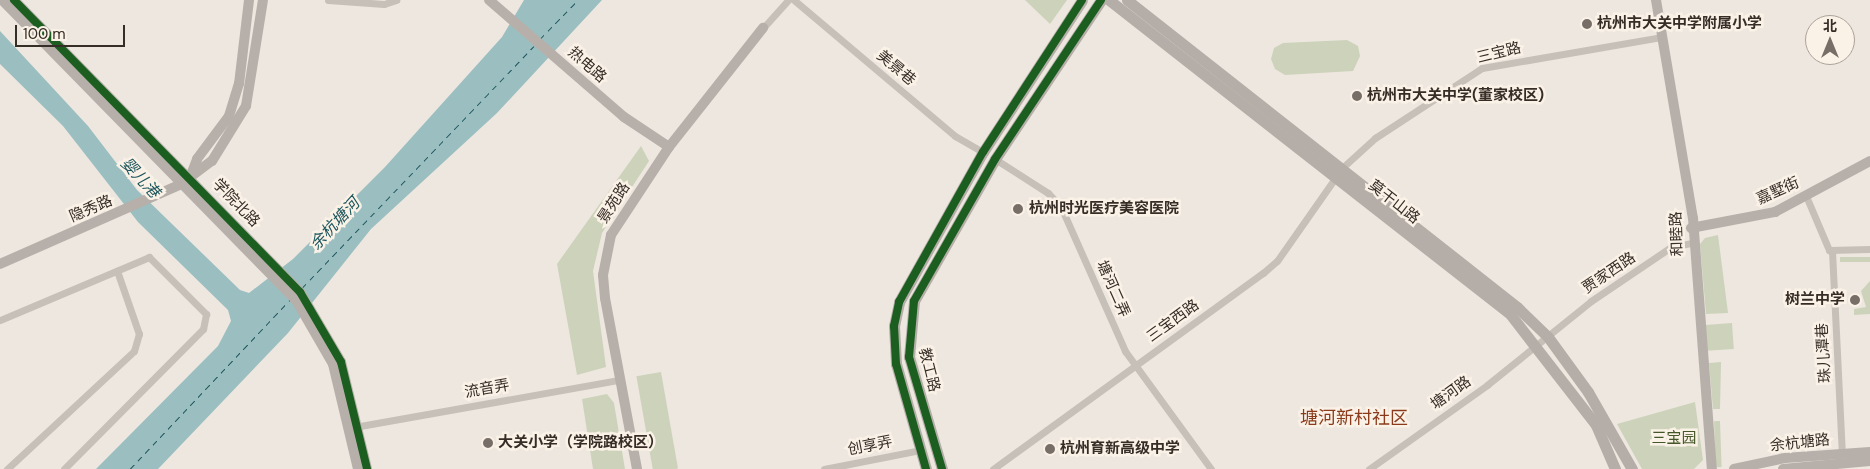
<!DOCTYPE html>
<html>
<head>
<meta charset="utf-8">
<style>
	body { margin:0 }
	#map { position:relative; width:1870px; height:469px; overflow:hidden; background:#ede7e0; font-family:"DM Sans","Noto Sans SC",sans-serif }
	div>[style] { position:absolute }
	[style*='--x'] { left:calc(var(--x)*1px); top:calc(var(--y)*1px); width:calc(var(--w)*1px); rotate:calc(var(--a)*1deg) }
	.green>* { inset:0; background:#cdd3ba; transform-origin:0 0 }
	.water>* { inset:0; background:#9bbec0 }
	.ferry>* { height:1px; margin-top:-0.5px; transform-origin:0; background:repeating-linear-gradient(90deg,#1a545b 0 6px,transparent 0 11px) }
	.street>* { height:7px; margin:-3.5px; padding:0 3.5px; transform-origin:3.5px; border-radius:3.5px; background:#c7c0b9 }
	.secondary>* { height:10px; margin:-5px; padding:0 5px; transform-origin:5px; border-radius:5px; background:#b7b0aa }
	.primary>* { height:11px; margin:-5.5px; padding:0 5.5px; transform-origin:5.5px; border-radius:5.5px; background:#b5aea8 }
	.cycleway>* { height:8px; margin:-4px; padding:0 4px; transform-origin:4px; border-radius:4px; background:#1b5e20 }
	.dots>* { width:14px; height:14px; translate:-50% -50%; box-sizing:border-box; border:2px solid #faf2e7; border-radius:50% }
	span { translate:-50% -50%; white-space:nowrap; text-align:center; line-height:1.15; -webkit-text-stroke:5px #faf2e7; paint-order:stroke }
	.poi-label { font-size:15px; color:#372d27; font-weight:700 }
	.left { translate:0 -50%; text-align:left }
	.right { translate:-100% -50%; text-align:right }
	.street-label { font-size:15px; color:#372d27 }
	.park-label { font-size:15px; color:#445729 }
	.water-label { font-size:16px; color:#1a545b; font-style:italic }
	.quarter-label { font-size:18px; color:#8b3b1c }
	.north { position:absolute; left:1805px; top:15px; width:50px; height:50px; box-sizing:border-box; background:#faf2e7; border:1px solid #aca39a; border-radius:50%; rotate:0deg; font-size:14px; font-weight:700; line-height:20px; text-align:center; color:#372d27 }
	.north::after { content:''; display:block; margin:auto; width:18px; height:22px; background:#776e68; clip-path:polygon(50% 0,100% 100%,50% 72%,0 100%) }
	.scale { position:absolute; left:15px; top:25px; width:110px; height:22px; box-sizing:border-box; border:2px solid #372d27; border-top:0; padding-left:6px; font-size:15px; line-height:18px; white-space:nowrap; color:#372d27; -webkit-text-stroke:4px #faf2e7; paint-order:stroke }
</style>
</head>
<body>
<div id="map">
	<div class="green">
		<div style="clip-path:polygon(1025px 0,1067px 0,1050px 24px)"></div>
		<div style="clip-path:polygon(1347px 40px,1358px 46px,1360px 56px,1353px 71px,1285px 75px,1275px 69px,1271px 59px,1274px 48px,1283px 43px)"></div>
		<div style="clip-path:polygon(641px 146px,649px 161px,602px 233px,593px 271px,606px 367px,577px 375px,557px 264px)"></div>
		<div style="clip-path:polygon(1718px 235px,1728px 313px,1706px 314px,1700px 244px,1705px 238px)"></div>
		<div style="left:1870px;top:257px;width:5px;height:30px;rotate:90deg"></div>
		<div style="clip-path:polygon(1870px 281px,1870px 314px,1854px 315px,1854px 309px,1866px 307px,1861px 291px)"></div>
		<div style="left:1732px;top:323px;width:26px;height:27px;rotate:86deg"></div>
		<div style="clip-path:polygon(1721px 362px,1720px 409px,1713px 409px,1709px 363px)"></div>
		<div style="left:661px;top:372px;width:98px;height:25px;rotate:80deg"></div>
		<div style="clip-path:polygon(607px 394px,614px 403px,625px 469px,593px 469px,582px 399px)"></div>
		<div style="clip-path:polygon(1695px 402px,1703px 460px,1694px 469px,1642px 469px,1617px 424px)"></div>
		<div style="left:1720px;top:421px;width:46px;height:6px;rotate:88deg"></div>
	</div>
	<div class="water">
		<div style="clip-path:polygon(524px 0,602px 0,497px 113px,371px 229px,288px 333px,158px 469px,96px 469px,218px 346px,231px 321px,228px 310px,138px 222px,63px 126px,0 64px,0 31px,88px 126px,137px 190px,240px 290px,249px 293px,293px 259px,385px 167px,502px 37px)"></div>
	</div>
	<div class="ferry">
		<div style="--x:540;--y:39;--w:54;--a:-45.7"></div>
		<div style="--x:302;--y:288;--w:335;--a:-46.2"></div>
		<div style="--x:130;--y:469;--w:233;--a:-46.6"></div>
	</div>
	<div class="street">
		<div style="--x:328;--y:0;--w:56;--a:4.1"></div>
		<div style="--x:384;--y:4;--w:13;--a:-18"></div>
		<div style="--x:794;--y:0;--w:211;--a:40.2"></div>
		<div style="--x:955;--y:136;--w:32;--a:30"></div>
		<div style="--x:763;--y:28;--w:38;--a:-48"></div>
		<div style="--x:995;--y:159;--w:63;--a:32.7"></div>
		<div style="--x:1048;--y:193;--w:19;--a:47"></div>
		<div style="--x:1061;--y:207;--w:158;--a:66"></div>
		<div style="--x:1125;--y:351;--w:146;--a:53.9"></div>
		<div style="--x:1806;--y:196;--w:59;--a:66.9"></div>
		<div style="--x:1829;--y:250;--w:41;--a:-1.4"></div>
		<div style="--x:1832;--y:251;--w:203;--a:87.2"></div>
		<div style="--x:0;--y:320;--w:162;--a:-22.9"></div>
		<div style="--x:149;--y:257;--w:81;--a:45"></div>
		<div style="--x:206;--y:314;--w:15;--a:101"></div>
		<div style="--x:203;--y:329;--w:197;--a:134.8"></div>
		<div style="--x:360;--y:426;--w:263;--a:-10.1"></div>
		<div style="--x:7;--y:469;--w:173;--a:-42.9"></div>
		<div style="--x:134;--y:351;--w:18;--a:-74"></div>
		<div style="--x:139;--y:334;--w:67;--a:-109.2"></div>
		<div style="--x:824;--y:469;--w:99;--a:-11.1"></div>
		<div style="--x:993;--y:469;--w:334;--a:-36"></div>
		<div style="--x:1263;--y:273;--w:18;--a:-41"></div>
		<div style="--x:1277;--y:261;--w:113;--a:-55"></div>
		<div style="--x:1342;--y:168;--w:45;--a:-42.3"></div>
		<div style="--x:1375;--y:138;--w:128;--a:-33.2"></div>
		<div style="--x:1482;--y:68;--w:183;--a:-9.8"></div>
		<div style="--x:1369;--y:469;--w:145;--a:-35.4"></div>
		<div style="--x:1487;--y:385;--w:134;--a:-38.9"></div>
		<div style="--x:1591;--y:301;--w:97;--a:-34"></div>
		<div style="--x:1671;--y:247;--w:20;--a:-11"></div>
	</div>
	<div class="secondary">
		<div style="--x:2;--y:0;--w:420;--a:45.6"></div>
		<div style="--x:296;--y:300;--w:74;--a:60"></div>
		<div style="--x:333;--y:364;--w:108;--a:76.6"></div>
		<div style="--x:14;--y:0;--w:409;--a:45.6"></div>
		<div style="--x:300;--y:292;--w:81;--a:59.6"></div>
		<div style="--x:341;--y:362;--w:110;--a:76.3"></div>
		<div style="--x:489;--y:0;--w:179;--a:40.9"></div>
		<div style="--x:624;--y:117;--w:54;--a:33.7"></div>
		<div style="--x:1656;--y:0;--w:221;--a:80.4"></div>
		<div style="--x:1693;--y:218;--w:252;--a:85.7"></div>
		<div style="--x:191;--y:175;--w:17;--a:-69"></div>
		<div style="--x:197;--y:159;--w:54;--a:-53.3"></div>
		<div style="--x:229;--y:116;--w:34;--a:-73"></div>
		<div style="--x:239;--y:84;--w:85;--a:-83.2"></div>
		<div style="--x:1691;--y:228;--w:86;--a:-10.8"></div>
		<div style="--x:1775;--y:212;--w:108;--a:-28.2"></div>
		<div style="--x:0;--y:264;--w:198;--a:-23.8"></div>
		<div style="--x:181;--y:184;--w:39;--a:-37"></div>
		<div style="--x:212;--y:161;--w:65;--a:-58.3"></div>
		<div style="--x:246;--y:106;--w:107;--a:-80.9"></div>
		<div style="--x:637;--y:469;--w:174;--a:-100.6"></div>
		<div style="--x:605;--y:298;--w:23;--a:-95"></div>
		<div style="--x:603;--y:275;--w:41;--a:-78.7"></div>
		<div style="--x:611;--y:235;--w:105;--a:-56.6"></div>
		<div style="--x:669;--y:147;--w:152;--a:-51.7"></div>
		<div style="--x:1734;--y:469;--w:52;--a:-12.2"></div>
		<div style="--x:1785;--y:458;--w:85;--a:-4"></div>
		<div style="--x:1783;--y:469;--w:87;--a:-5.3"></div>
	</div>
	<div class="primary">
		<div style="--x:1109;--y:0;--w:509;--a:38.06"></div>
		<div style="--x:1510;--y:314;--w:140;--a:52.2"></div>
		<div style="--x:1596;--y:425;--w:48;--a:66.6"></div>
		<div style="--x:1127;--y:0;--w:496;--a:38.2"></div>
		<div style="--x:1517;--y:307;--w:43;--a:44.1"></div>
		<div style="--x:1548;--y:337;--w:68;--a:54"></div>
		<div style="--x:1588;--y:392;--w:89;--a:60.3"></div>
		<div style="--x:926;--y:469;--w:109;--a:-105.9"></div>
		<div style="--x:896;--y:364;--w:38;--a:-93"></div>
		<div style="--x:894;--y:326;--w:25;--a:-78"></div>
		<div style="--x:899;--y:302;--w:172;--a:-60.8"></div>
		<div style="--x:983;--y:152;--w:181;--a:-56.9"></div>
		<div style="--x:942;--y:469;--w:117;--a:-106.4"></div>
		<div style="--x:909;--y:357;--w:56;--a:-84.9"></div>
		<div style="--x:914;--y:301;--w:163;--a:-60.3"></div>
		<div style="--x:995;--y:159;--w:191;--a:-56.3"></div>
	</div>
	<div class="cycleway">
		<div style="--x:14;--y:0;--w:409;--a:45.6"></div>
		<div style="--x:300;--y:292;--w:81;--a:59.6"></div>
		<div style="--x:341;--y:362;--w:110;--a:76.3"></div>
		<div style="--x:926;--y:469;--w:109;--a:-105.9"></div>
		<div style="--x:896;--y:364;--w:38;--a:-93"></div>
		<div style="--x:894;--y:326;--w:25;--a:-78"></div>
		<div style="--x:899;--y:302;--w:172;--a:-60.8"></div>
		<div style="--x:983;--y:152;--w:181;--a:-56.9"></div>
		<div style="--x:942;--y:469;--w:117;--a:-106.4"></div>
		<div style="--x:909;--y:357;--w:56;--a:-84.9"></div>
		<div style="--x:914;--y:301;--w:163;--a:-60.3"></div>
		<div style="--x:995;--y:159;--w:191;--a:-56.3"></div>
	</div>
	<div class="dots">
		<div style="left:1587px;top:24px;background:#776e68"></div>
		<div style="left:1357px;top:96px;background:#776e68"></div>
		<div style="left:1018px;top:209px;background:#776e68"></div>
		<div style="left:1855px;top:300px;background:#776e68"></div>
		<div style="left:488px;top:443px;background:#776e68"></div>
		<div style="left:1050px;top:449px;background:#776e68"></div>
	</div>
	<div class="poi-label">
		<span class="left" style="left:1597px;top:24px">杭州市大关中学附属小学</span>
		<span class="left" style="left:1367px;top:96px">杭州市大关中学(董家校区)</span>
		<span class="left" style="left:1029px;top:209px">杭州时光医疗美容医院</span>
		<span class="right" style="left:1845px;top:300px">树兰中学</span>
		<span class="left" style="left:498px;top:443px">大关小学（学院路校区）</span>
		<span class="left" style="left:1060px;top:449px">杭州育新高级中学</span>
	</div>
	<div class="street-label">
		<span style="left:1499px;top:53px;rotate:-14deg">三宝路</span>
		<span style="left:587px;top:65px;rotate:41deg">热电路</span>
		<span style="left:896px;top:68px;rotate:40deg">美景巷</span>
		<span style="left:1778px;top:191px;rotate:-24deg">嘉墅街</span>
		<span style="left:1394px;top:202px;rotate:38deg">莫干山路</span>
		<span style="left:236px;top:203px;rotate:46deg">学院北路</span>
		<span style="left:614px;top:203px;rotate:-57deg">景苑路</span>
		<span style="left:91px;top:209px;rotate:-23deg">隐秀路</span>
		<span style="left:1677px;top:234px;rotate:-92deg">和睦路</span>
		<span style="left:1609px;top:273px;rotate:-34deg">贾家西路</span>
		<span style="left:1113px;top:289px;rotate:66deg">塘河二弄</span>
		<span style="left:1173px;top:321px;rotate:-36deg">三宝西路</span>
		<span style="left:1824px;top:353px;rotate:-93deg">珠儿潭巷</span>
		<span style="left:929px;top:370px;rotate:76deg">教工路</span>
		<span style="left:487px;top:389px;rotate:-10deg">流音弄</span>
		<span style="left:1451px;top:393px;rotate:-36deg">塘河路</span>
		<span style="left:1800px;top:443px;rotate:-6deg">余杭塘路</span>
		<span style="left:870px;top:446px;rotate:-11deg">创享弄</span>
	</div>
	<div class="park-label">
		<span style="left:1674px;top:439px">三宝园</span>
	</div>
	<div class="water-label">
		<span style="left:140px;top:178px;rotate:47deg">婴儿港</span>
		<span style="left:335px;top:224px;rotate:-47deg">余杭塘河</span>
	</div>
	<div class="quarter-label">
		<span style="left:1354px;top:418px">塘河新村社区</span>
	</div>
	<div class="north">北</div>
	<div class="scale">100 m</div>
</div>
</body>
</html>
